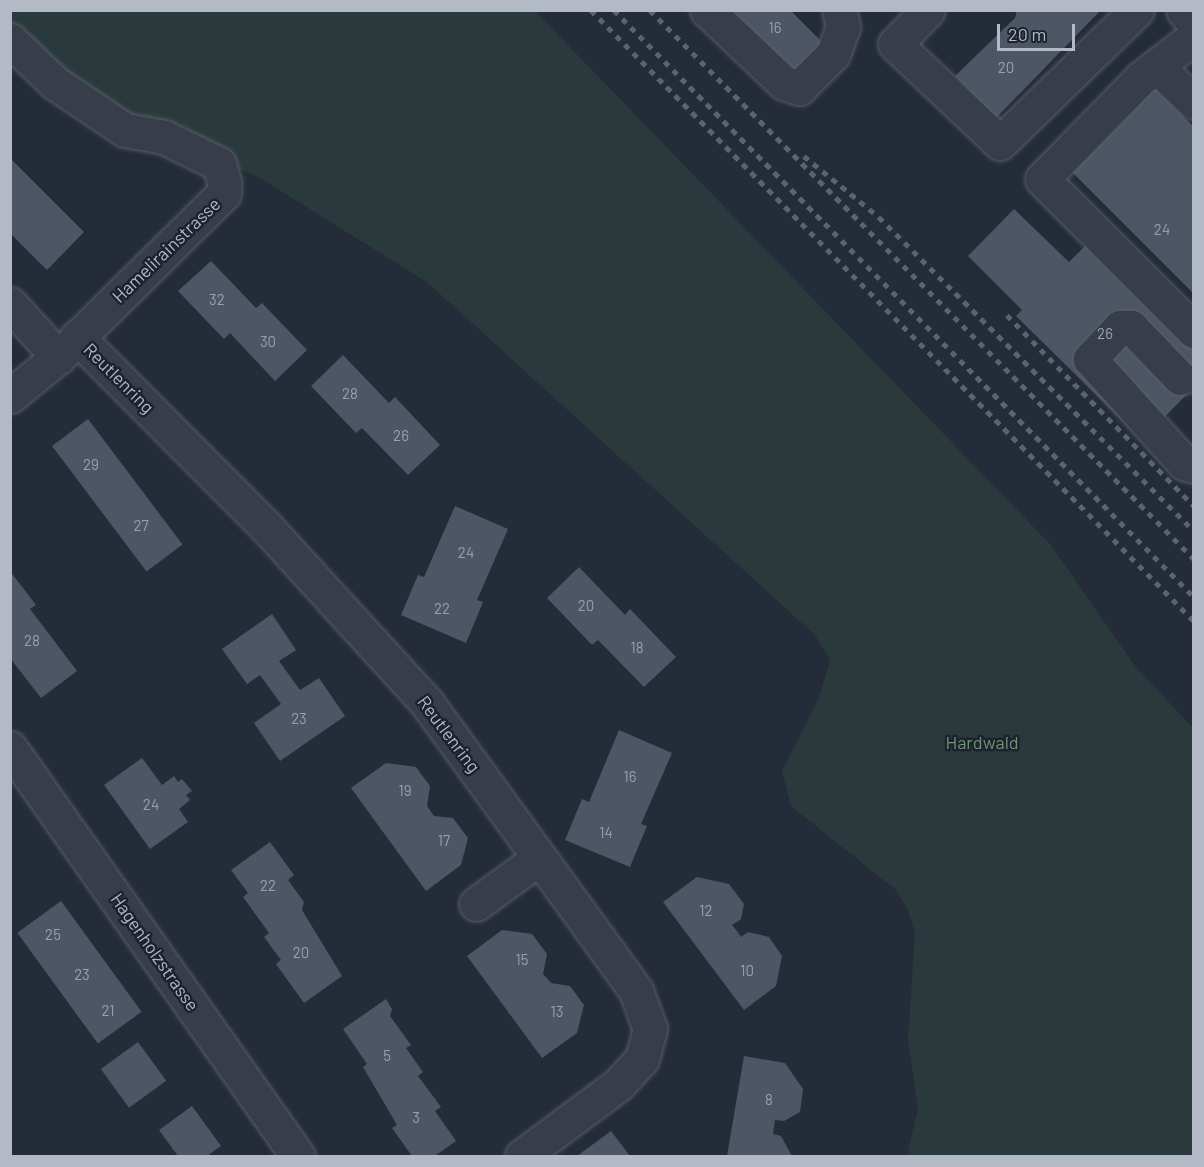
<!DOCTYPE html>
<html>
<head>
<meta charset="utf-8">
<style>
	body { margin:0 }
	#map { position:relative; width:1204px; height:1167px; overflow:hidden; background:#252c39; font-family:Barlow,sans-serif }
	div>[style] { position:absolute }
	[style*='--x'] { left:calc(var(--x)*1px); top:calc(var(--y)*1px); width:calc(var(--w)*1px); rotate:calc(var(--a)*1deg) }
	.green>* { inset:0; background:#2a3a3c }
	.building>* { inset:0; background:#4d5664; transform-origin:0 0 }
	.roads { filter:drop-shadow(0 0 2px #565c67) drop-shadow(0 0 2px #565c67) }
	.minor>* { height:33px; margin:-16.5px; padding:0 16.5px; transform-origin:16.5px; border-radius:16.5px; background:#383e49 }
	.rail>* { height:4.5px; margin-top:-2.25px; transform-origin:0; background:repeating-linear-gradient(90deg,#5b6270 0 6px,transparent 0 12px) }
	span { translate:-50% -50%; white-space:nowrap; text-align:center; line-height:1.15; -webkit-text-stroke:5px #1d232e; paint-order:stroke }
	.number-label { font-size:15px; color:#9aa0ad }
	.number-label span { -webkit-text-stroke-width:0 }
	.street-label { font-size:18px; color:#b3b9c5 }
	.park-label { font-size:18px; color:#6d9378 }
	.frame { position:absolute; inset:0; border:12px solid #b3b9c5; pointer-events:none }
	.scale { position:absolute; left:997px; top:24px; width:78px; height:27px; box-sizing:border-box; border:3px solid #b3b9c5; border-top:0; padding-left:8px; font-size:18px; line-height:21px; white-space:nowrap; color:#b3b9c5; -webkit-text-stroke:4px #1d232e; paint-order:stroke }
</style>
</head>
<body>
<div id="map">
	<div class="green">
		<div style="clip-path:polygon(10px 11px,535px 11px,1050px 544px,1135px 666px,1193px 728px,1193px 1156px,907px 1156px,918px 1109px,908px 1040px,915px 933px,908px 910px,895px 889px,791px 806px,782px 771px,819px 698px,830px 660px,815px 635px,427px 282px,260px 178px,164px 137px,11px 40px)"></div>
	</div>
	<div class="building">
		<div style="clip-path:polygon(725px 10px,790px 10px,825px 45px,791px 78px)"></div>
		<div style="clip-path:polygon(1017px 10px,1101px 10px,996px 118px,955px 76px,1015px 18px)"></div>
		<div style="clip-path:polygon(1147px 80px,1194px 127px,1194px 294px,1066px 166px)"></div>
		<div style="clip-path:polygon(10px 158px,84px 232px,47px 270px,10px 233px)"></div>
		<div style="clip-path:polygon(1014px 209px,1069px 262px,1086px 245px,1194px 351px,1194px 387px,1142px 440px,1016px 316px,1022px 310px,968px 256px)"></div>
		<div style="clip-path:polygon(211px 261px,256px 308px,262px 303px,307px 350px,275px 381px,230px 333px,224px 339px,178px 291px)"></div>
		<div style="clip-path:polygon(343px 355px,389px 403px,395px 397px,440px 445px,408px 475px,362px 428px,356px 433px,311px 386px)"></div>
		<div style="left:88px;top:419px;width:157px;height:45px;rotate:53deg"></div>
		<div style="clip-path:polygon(455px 506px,508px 529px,477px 600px,483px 602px,466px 643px,401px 615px,418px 575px,424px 577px)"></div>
		<div style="clip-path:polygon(579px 567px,625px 615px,630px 609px,676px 657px,644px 687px,598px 640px,592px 645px,547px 598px)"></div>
		<div style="clip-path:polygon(10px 571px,36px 605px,30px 609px,77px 671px,41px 698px,10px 658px)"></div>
		<div style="clip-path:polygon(272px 614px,296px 650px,279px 661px,300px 690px,319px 678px,345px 716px,280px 761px,254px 723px,281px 704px,260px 675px,247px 684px,222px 649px)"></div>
		<div style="clip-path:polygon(619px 730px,672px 753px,641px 824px,647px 826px,630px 867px,565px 840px,582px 799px,589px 802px)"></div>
		<div style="clip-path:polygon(142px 758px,162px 785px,174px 776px,178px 782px,182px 779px,192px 791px,186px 795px,190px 800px,179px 809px,188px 822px,150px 849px,104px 785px)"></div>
		<div style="clip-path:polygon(386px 763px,416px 767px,430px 786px,427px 806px,434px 816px,453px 818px,468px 838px,461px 865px,426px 891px,351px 788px)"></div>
		<div style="clip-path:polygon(270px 842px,294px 875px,288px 880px,304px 902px,302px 910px,342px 976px,304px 1003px,276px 964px,281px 960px,264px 937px,269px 933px,243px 897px,248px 893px,231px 870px)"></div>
		<div style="clip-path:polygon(697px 877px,729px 884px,744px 904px,741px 919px,732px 925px,737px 931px,741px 937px,748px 932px,769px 937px,782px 956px,776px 986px,744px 1010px,663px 902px)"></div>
		<div style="left:61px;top:901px;width:137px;height:54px;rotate:54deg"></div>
		<div style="clip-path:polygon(502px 930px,532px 934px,547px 954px,543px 974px,551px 983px,570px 986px,584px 1005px,577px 1033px,542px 1058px,467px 956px)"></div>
		<div style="clip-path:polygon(386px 999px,392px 1009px,390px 1016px,411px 1045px,406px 1048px,423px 1072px,418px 1076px,441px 1107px,435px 1111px,456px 1141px,435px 1156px,412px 1156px,392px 1128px,397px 1125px,363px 1067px,367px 1064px,343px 1029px)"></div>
		<div style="left:138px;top:1042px;width:48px;height:46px;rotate:54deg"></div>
		<div style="clip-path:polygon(744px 1056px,785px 1063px,803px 1089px,800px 1112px,784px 1121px,775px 1120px,773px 1134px,781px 1136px,792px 1156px,727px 1156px)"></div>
		<div style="clip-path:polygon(192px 1106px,221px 1146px,207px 1156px,178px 1156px,159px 1130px)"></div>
		<div style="clip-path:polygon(611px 1131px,630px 1156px,577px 1156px)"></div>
	</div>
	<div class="roads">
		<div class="minor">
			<div style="--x:707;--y:10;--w:106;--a:43.5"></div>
			<div style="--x:784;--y:83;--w:16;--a:18"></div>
			<div style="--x:799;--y:88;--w:48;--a:-45"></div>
			<div style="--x:833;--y:54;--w:29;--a:-70"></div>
			<div style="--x:843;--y:27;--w:17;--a:-103"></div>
			<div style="--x:928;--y:10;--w:47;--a:134.1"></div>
			<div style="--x:895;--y:44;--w:144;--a:43.3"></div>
			<div style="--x:1000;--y:143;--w:191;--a:-44.2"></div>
			<div style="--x:1183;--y:10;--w:17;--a:50"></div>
			<div style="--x:1194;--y:37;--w:67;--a:142.3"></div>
			<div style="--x:1141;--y:78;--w:141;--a:134.4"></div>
			<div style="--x:1042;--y:179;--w:215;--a:45"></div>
			<div style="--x:10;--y:40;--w:62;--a:43.7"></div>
			<div style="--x:55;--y:83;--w:84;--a:33.9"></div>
			<div style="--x:125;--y:130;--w:40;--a:10"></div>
			<div style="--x:164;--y:137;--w:61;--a:26.1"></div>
			<div style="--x:219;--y:164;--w:19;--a:74"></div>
			<div style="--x:224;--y:182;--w:11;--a:90"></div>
			<div style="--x:224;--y:193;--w:233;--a:135.3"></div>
			<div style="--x:58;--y:357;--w:62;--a:140.9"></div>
			<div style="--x:1156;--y:66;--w:52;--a:43.5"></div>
			<div style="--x:10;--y:304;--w:72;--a:47.8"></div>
			<div style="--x:77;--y:337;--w:272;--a:45.1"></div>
			<div style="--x:269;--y:530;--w:234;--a:47.6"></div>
			<div style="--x:427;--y:703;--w:356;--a:54"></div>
			<div style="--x:636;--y:991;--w:40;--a:69.8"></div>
			<div style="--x:650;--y:1029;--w:31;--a:105"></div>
			<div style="--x:642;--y:1059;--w:34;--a:133"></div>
			<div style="--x:619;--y:1084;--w:121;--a:143.4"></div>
			<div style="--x:1180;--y:378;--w:71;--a:-133.9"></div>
			<div style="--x:1131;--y:327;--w:11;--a:180"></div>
			<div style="--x:1120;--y:327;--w:44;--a:133.2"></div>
			<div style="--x:1090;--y:359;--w:140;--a:47.9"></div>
			<div style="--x:1184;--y:463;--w:10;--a:17"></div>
			<div style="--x:10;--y:748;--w:499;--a:54.8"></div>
			<div style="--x:476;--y:904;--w:78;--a:-36.1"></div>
		</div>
	</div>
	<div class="rail">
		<div style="--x:591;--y:10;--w:858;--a:45.38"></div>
		<div style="--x:614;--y:10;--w:825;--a:45.34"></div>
		<div style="--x:650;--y:10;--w:773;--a:45.26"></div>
		<div style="--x:804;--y:156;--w:97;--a:39.1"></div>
		<div style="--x:879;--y:217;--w:445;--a:44.9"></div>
		<div style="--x:1007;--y:315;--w:267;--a:45.6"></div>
	</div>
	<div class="number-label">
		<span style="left:775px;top:28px">16</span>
		<span style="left:1006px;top:68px">20</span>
		<span style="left:1162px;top:230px">24</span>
		<span style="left:217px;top:300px">32</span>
		<span style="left:1105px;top:334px">26</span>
		<span style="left:268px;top:342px">30</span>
		<span style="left:350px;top:394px">28</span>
		<span style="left:401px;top:436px">26</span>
		<span style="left:91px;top:465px">29</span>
		<span style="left:141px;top:526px">27</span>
		<span style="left:466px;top:553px">24</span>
		<span style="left:586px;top:606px">20</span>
		<span style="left:442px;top:609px">22</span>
		<span style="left:32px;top:641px">28</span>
		<span style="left:637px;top:648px">18</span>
		<span style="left:299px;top:719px">23</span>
		<span style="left:630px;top:777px">16</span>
		<span style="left:405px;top:791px">19</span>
		<span style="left:151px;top:805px">24</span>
		<span style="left:606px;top:833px">14</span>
		<span style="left:444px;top:841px">17</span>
		<span style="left:268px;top:886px">22</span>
		<span style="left:706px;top:911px">12</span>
		<span style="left:53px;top:935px">25</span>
		<span style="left:301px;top:953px">20</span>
		<span style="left:522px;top:960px">15</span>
		<span style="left:747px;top:971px">10</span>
		<span style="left:82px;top:975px">23</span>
		<span style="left:108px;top:1011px">21</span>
		<span style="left:557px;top:1012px">13</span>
		<span style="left:387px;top:1056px">5</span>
		<span style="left:769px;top:1100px">8</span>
		<span style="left:416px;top:1118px">3</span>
	</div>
	<div class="street-label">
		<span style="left:166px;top:250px;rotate:-44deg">Hamelirainstrasse</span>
		<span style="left:119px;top:378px;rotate:45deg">Reutlenring</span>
		<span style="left:449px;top:734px;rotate:53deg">Reutlenring</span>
		<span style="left:155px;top:952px;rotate:55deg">Hagenholzstrasse</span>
	</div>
	<div class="park-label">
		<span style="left:982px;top:742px">Hardwald</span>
	</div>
	<div class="frame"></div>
	<div class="scale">20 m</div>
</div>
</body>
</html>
